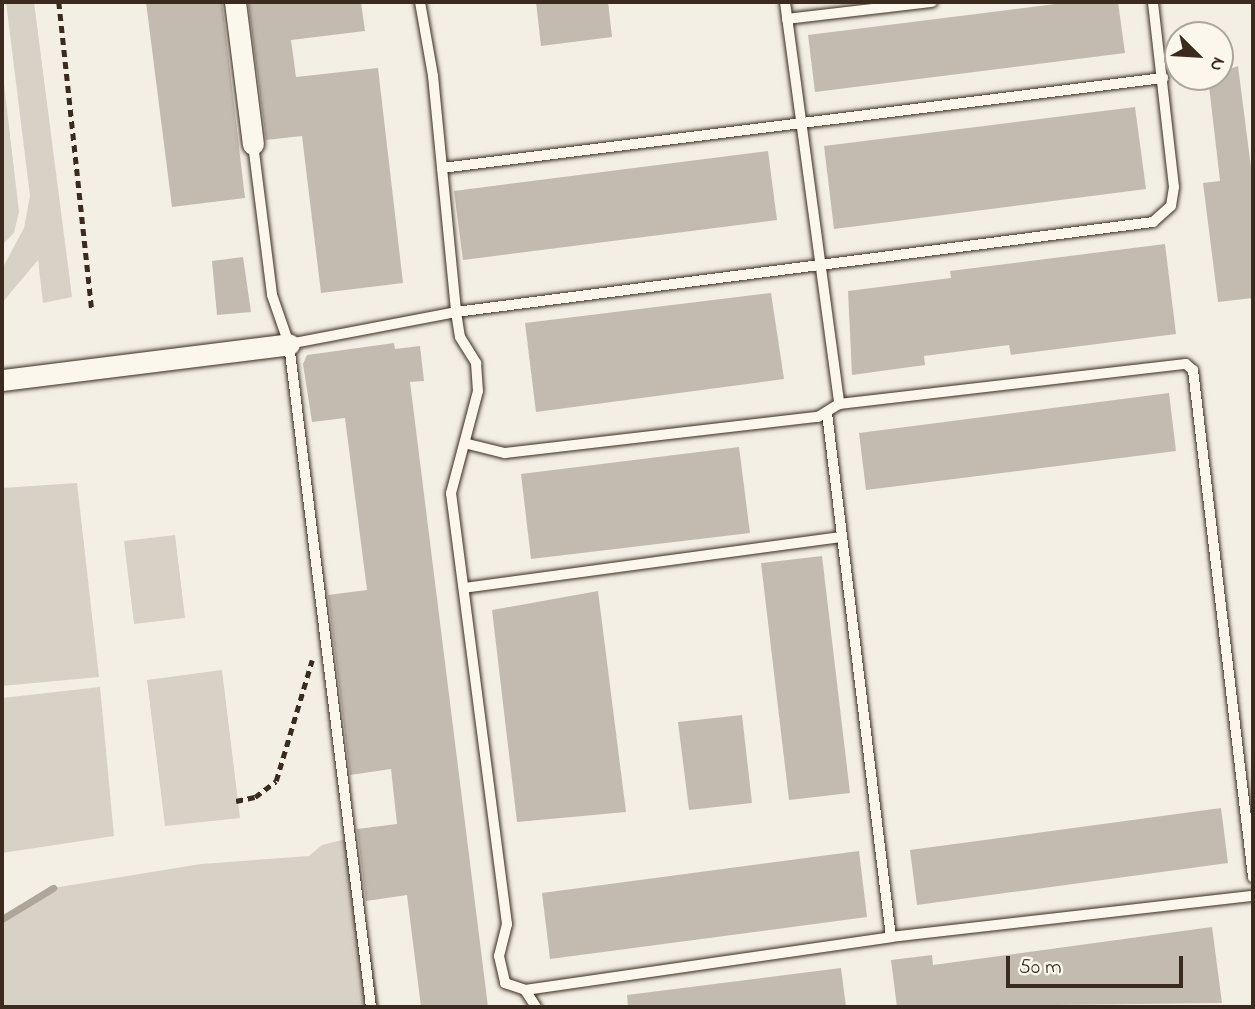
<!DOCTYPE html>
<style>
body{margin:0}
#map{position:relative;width:1255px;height:1009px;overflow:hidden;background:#f3efe4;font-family:"Indie Flower",sans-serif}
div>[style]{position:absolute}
.green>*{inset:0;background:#d8d1c6}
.stream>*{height:7px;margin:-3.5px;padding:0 3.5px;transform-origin:3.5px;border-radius:3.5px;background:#afa69a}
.building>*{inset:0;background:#c3bbb0}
.path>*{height:4.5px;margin-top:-2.25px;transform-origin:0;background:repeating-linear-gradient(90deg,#3b2a1e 0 7px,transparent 0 12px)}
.roads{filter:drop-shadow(0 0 2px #3b2a1e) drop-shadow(0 0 2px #3b2a1e)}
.lane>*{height:10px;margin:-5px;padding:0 5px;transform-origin:5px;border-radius:5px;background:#fbf7ec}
.street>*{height:21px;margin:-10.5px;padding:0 10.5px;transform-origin:10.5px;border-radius:10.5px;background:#fbf7ec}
span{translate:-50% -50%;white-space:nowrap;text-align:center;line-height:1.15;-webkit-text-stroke:7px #fbf7ec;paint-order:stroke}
.frame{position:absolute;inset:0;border:4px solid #3b2a1e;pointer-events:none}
.north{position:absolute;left:1164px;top:21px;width:70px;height:70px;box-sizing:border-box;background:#fbf7ec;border:2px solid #aea59a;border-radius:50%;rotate:114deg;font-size:19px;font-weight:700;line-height:28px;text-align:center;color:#3b2a1e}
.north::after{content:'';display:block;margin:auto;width:24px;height:32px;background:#3b2a1e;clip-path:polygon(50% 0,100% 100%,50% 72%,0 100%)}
.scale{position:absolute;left:1006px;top:956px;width:177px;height:32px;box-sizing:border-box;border:4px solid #3b2a1e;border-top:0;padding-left:9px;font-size:21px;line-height:24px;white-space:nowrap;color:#3b2a1e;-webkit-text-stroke:5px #fbf7ec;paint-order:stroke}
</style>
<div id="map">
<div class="green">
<div style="clip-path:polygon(6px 2px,34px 2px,72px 297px,43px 303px,38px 260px,2px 303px,2px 269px,24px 228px,30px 196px)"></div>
<div style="clip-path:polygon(2px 67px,19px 212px,14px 233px,2px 245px)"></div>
<div style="clip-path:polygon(77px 483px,99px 677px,2px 686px,2px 488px)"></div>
<div style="clip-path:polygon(175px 535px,185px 618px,134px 624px,124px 541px)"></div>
<div style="clip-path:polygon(222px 670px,240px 818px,165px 826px,147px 680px)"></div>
<div style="clip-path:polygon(100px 687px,114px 836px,2px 853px,2px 698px)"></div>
<div style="clip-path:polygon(350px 838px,380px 1007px,2px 1007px,2px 919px,53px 888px,201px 864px,309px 856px,322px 845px)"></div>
</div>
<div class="stream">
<div style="left:2px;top:919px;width:60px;rotate:-31.3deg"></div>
</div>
<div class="building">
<div style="clip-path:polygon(146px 2px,222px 2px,245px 198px,172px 207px)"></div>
<div style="clip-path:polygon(248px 2px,361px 2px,365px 31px,291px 40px,296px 77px,378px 68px,403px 283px,321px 293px,302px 136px,266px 140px)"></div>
<div style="clip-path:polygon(536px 2px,608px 2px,612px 37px,541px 46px)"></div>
<div style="clip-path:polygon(1071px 2px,1118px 2px,1125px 53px,815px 92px,808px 35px)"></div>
<div style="clip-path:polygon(1238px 66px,1253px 183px,1253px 298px,1218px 302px,1203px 183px,1220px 181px,1208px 77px)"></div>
<div style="clip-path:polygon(1135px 107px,1146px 189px,834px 229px,824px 146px)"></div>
<div style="clip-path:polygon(768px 151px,777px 220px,463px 260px,454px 191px)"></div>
<div style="clip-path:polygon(1165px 244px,1176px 334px,1011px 355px,1009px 345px,924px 356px,925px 365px,852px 375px,848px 291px,951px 278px,950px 271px)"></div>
<div style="clip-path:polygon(243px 257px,251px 312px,217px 315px,212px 261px)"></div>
<div style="clip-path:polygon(771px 293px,784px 379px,536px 412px,525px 323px)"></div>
<div style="clip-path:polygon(394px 343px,395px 349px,420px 346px,424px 381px,410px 382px,488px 1007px,421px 1007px,407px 895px,366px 901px,357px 829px,397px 824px,391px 769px,350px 775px,328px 595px,367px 590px,345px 418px,312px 422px,303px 364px,307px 355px)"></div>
<div style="clip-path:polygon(1169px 393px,1176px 451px,866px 490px,859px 433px)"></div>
<div style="clip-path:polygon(739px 447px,750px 533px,531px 559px,521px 474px)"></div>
<div style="clip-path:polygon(822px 556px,850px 793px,789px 800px,761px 563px)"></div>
<div style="clip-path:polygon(598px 591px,626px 812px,517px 822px,492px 610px)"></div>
<div style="clip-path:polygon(742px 715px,752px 803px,689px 810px,678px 722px)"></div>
<div style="clip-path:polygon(1221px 808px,1228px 863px,917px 905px,910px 850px)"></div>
<div style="clip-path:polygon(859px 851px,867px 917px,550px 959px,542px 893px)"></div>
<div style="clip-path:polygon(1212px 927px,1222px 1003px,897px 1007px,891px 960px,932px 955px,933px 965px)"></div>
<div style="clip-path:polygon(841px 968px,846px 1007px,628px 1007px,627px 995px)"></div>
</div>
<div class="path">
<div style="left:59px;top:2px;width:310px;rotate:83.9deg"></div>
<div style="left:236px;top:801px;width:19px;rotate:-12deg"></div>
<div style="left:255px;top:797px;width:26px;rotate:-37deg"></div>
<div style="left:276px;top:781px;width:126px;rotate:-73.4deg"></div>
</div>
<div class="roads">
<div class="lane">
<div style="left:420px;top:2px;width:75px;rotate:80deg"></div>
<div style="left:433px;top:76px;width:237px;rotate:84.4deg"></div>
<div style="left:456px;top:312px;width:25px;rotate:81deg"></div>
<div style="left:460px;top:337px;width:31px;rotate:58deg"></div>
<div style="left:476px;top:363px;width:28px;rotate:86deg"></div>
<div style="left:478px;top:391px;width:106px;rotate:104.8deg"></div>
<div style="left:451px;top:493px;width:435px;rotate:82.6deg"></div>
<div style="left:507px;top:924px;width:33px;rotate:104deg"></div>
<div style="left:499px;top:956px;width:28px;rotate:77deg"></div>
<div style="left:505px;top:983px;width:21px;rotate:19deg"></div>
<div style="left:525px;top:990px;width:20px;rotate:57deg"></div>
<div style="left:785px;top:2px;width:406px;rotate:82.3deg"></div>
<div style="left:787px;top:19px;width:146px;rotate:-6.7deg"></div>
<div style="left:253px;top:144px;width:152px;rotate:82.8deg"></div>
<div style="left:272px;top:295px;width:52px;rotate:70.9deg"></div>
<div style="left:289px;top:344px;width:668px;rotate:82.95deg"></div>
<div style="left:442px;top:168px;width:727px;rotate:-7.12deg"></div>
<div style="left:289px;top:344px;width:170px;rotate:-10.8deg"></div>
<div style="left:456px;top:312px;width:703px;rotate:-7.36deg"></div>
<div style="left:1153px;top:222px;width:24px;rotate:-42deg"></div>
<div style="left:1171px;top:206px;width:19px;rotate:-81deg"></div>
<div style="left:1174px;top:187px;width:186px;rotate:-96.5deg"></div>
<div style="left:827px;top:413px;width:528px;rotate:83.04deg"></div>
<div style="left:468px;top:444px;width:38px;rotate:14deg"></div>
<div style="left:505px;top:453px;width:315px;rotate:-6.6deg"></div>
<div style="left:818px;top:417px;width:25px;rotate:-32deg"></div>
<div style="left:839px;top:404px;width:349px;rotate:-6.6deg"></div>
<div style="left:1186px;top:364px;width:9px;rotate:41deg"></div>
<div style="left:1193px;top:370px;width:511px;rotate:83.25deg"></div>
<div style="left:464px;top:588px;width:381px;rotate:-7.7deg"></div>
<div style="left:525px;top:990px;width:370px;rotate:-8.2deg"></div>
<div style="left:891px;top:937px;width:364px;rotate:-6.5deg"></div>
</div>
<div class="street">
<div style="left:235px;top:2px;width:143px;rotate:82.8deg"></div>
<div style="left:2px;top:380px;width:289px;rotate:-7.1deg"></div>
</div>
</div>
<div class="frame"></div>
<div class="north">N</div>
<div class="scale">50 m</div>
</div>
